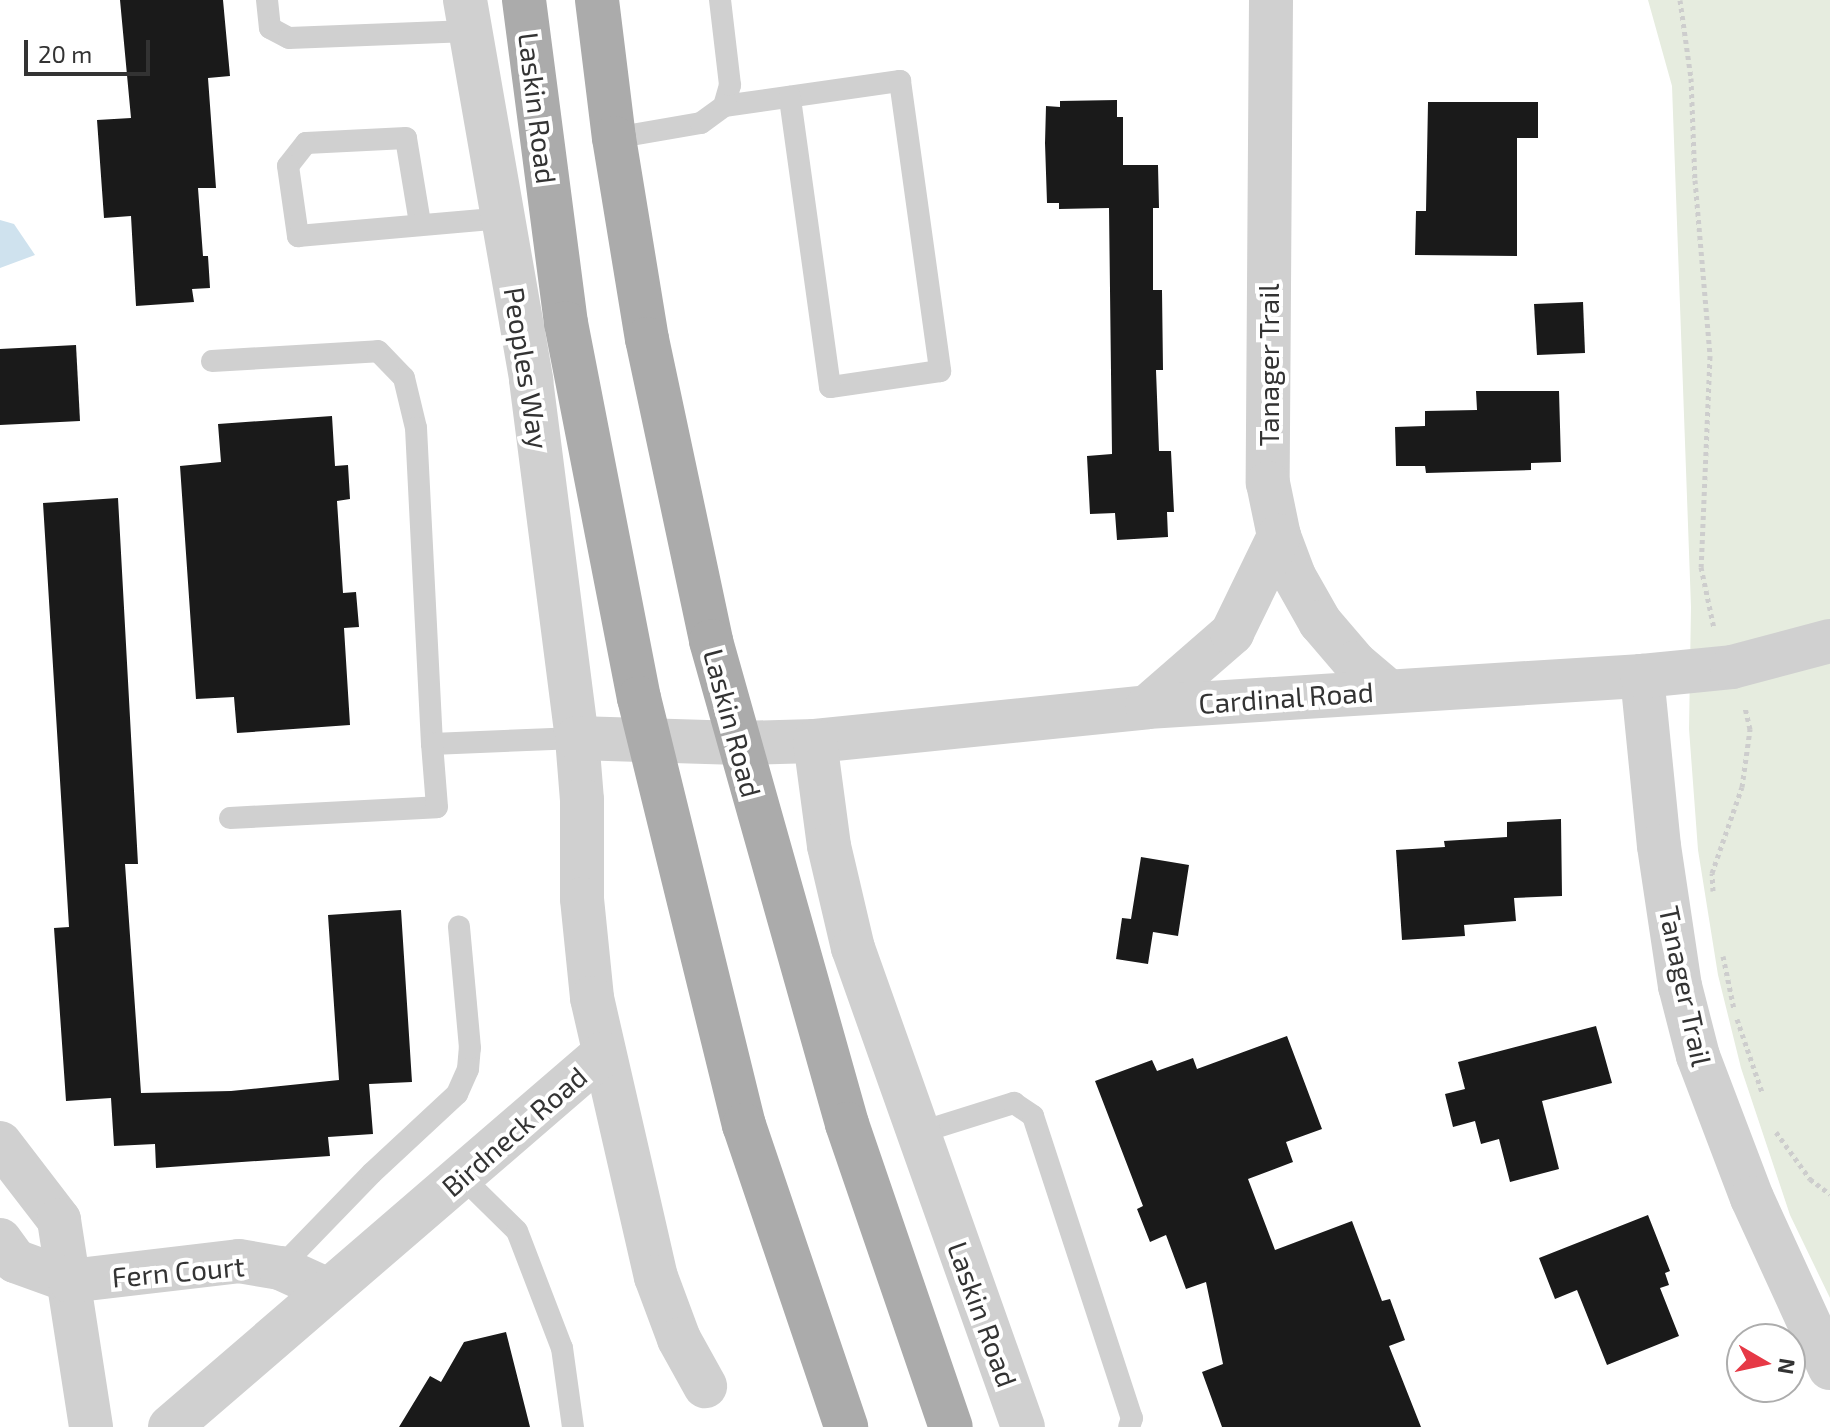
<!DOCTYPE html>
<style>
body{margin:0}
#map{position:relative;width:1830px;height:1427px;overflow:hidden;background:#fff;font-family:"Exo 2",sans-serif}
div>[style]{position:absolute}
.green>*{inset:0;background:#e6ecdf}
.water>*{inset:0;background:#cfe2ee}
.building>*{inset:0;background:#1a1a1a}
.path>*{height:5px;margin-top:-2.5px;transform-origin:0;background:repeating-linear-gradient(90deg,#cdcdcd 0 4px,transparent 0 8px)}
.lane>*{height:22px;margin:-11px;padding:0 11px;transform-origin:11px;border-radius:11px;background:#d0d0d0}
.street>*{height:44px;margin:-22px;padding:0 22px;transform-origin:22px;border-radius:22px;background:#d0d0d0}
.primary>*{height:44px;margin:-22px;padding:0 22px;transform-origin:22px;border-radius:22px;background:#ababab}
span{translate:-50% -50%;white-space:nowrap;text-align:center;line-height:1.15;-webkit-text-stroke:8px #fff;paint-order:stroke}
.street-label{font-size:28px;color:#333}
.north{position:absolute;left:1726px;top:1323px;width:80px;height:80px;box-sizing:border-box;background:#fff;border:2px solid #adadad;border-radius:50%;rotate:99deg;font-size:22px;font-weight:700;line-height:32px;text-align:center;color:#333}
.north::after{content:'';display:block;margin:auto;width:28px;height:36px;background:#e63946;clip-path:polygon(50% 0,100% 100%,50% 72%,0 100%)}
.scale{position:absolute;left:24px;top:40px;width:126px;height:36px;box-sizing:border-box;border:4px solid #333;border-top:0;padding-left:10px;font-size:24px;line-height:28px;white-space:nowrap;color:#333;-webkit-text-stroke:6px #fff;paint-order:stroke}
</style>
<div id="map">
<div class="green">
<div style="clip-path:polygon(1648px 0,1830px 0,1830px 1298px,1790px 1215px,1741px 1068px,1718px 975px,1698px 850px,1689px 729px,1691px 607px,1672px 86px)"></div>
</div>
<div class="water">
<div style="clip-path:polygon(0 220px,14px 224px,35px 255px,0 268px)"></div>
</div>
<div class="building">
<div style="clip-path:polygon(120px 0,223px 0,230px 76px,208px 78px,216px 188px,198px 188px,203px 256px,208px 256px,210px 288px,192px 289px,194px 302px,136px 306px,131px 216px,104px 218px,97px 120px,131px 118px)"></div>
<div style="clip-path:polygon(1117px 100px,1117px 117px,1123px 117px,1123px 165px,1158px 165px,1159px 208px,1153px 208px,1153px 290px,1162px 290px,1163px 370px,1156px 370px,1159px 451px,1171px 451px,1174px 512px,1167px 512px,1168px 537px,1117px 540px,1115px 513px,1090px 514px,1087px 456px,1112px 454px,1109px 208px,1059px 209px,1059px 203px,1047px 203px,1045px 143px,1046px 106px,1060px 107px,1060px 101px)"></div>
<div style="clip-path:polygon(1428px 102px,1538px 102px,1538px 138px,1517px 138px,1517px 256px,1415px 255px,1416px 211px,1426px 211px)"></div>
<div style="clip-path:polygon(1583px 302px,1585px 353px,1537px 355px,1534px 304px)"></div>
<div style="clip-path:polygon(76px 345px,80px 421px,0 425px,0 349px)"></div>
<div style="clip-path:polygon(1476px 391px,1559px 391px,1561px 462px,1531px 463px,1531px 470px,1426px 473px,1425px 466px,1396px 466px,1395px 427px,1425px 426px,1425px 411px,1477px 410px)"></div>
<div style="clip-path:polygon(332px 416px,335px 466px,348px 465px,350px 499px,337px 501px,343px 593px,356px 592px,359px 627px,344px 628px,350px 725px,237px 733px,234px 697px,196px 699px,180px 466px,221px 462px,218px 424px)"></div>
<div style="clip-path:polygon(118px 498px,138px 864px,125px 864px,141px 1093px,231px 1091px,339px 1080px,328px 915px,401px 910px,412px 1082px,369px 1084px,373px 1134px,328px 1137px,330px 1156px,156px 1168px,155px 1144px,114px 1146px,111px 1098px,66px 1101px,54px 928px,69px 927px,43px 503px)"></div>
<div style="clip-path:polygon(1561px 819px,1562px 896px,1514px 898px,1516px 921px,1464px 925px,1465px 936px,1402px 940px,1396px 850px,1445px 847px,1444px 841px,1507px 837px,1507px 822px)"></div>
<div style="clip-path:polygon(1141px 857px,1189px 865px,1178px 936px,1153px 932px,1148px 964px,1116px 959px,1122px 918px,1131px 919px)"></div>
<div style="clip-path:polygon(1596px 1026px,1612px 1083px,1542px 1101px,1559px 1169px,1510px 1182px,1499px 1139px,1481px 1144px,1475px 1121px,1453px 1127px,1445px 1094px,1465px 1089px,1458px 1062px)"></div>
<div style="clip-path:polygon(1287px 1036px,1322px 1129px,1286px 1142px,1293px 1162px,1248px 1179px,1275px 1250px,1352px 1221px,1382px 1301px,1390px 1299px,1405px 1340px,1389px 1346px,1421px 1427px,1222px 1427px,1202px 1372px,1223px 1364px,1206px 1282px,1186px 1289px,1166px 1235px,1150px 1242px,1137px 1209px,1143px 1206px,1095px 1081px,1152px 1060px,1157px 1071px,1193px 1058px,1197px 1069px)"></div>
<div style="clip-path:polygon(1648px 1215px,1670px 1271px,1665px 1273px,1669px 1285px,1660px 1288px,1679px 1336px,1607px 1365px,1577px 1290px,1555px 1299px,1539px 1258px)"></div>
<div style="clip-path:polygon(506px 1332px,530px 1427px,399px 1427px,430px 1376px,441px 1382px,464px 1342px)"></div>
</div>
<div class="path">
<div style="left:1680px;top:0;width:79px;rotate:82deg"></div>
<div style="left:1691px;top:78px;width:102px;rotate:87.8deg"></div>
<div style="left:1695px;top:180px;width:177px;rotate:85.1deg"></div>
<div style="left:1710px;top:356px;width:211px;rotate:92.4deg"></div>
<div style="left:1701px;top:567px;width:62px;rotate:78deg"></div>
<div style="left:1713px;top:891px;width:18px;rotate:-93deg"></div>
<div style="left:1712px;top:873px;width:91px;rotate:-70.8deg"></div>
<div style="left:1742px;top:787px;width:59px;rotate:-82.1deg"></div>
<div style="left:1750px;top:729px;width:23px;rotate:-103deg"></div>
<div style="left:1723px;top:956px;width:54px;rotate:78.3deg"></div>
<div style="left:1737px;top:1019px;width:77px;rotate:71.1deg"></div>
<div style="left:1776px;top:1132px;width:58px;rotate:54.1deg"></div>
<div style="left:1810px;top:1179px;width:25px;rotate:37deg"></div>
</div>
<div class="lane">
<div style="left:267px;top:0;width:28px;rotate:84deg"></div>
<div style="left:270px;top:28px;width:21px;rotate:28deg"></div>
<div style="left:289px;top:38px;width:180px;rotate:-2.2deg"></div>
<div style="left:724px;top:106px;width:178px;rotate:-8.1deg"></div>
<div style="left:900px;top:81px;width:293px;rotate:82.1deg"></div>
<div style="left:940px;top:371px;width:111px;rotate:171.7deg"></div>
<div style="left:830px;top:387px;width:293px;rotate:-97.9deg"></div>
<div style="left:614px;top:138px;width:88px;rotate:-9.8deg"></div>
<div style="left:701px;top:123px;width:29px;rotate:-36deg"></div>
<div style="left:724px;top:106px;width:22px;rotate:-74deg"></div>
<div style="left:730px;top:85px;width:86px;rotate:-96.7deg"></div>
<div style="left:420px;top:223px;width:86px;rotate:-99.4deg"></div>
<div style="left:406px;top:138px;width:100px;rotate:177.1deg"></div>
<div style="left:306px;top:143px;width:29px;rotate:128deg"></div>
<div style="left:288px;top:166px;width:71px;rotate:81.9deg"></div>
<div style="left:298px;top:236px;width:205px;rotate:-5deg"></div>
<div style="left:212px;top:361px;width:166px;rotate:-3.4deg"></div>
<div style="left:378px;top:351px;width:37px;rotate:46deg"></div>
<div style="left:404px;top:378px;width:51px;rotate:76.5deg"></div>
<div style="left:416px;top:428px;width:316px;rotate:87.1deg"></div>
<div style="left:432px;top:744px;width:145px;rotate:-2.4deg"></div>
<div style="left:230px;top:818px;width:207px;rotate:-3deg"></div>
<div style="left:437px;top:807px;width:63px;rotate:-94.5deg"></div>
<div style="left:918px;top:1133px;width:101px;rotate:-17.4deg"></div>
<div style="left:1014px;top:1103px;width:23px;rotate:34deg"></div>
<div style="left:1033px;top:1116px;width:318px;rotate:71.9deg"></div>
<div style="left:1132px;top:1418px;width:9px;rotate:108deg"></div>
<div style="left:461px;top:1176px;width:78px;rotate:44.5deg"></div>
<div style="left:517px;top:1231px;width:125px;rotate:69deg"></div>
<div style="left:562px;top:1348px;width:80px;rotate:82.1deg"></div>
<div style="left:280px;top:1268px;width:132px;rotate:-45.9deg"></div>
<div style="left:372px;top:1173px;width:116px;rotate:-42.9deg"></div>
<div style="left:457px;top:1094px;width:27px;rotate:-66deg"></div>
<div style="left:468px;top:1069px;width:21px;rotate:-85deg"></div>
<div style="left:470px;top:1048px;width:122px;rotate:-95.2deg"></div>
</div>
<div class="street">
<div style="left:465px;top:0;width:386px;rotate:80.1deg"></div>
<div style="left:531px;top:380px;width:361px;rotate:82.7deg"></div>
<div style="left:577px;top:738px;width:62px;rotate:85.4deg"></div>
<div style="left:582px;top:800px;width:99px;rotate:90deg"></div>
<div style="left:582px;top:899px;width:100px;rotate:84.2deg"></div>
<div style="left:592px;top:998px;width:286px;rotate:77.1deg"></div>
<div style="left:656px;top:1277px;width:66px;rotate:69.6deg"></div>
<div style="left:679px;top:1339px;width:54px;rotate:61deg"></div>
<div style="left:1271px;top:0;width:483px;rotate:90.4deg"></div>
<div style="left:1268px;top:483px;width:54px;rotate:78.3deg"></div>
<div style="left:1279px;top:536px;width:43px;rotate:69.4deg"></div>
<div style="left:1294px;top:576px;width:53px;rotate:60.5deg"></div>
<div style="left:1320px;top:622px;width:54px;rotate:49.5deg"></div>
<div style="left:1355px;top:663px;width:43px;rotate:40.3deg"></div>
<div style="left:1642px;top:676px;width:171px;rotate:84.3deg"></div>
<div style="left:1659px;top:846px;width:142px;rotate:81.5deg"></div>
<div style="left:1680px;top:986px;width:72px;rotate:75.6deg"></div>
<div style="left:1698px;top:1056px;width:152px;rotate:69.2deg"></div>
<div style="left:1752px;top:1198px;width:187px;rotate:65.4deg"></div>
<div style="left:1147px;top:707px;width:113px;rotate:-41deg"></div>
<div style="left:1232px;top:633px;width:108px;rotate:-64.1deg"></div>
<div style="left:577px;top:738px;width:162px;rotate:1.8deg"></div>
<div style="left:739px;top:743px;width:76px;rotate:-1.5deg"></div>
<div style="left:815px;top:741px;width:334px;rotate:-5.8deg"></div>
<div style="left:1147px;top:707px;width:496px;rotate:-3.6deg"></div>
<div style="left:1642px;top:676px;width:90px;rotate:-5.7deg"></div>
<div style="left:1732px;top:667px;width:101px;rotate:-14.9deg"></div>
<div style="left:815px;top:741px;width:106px;rotate:82.4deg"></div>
<div style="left:829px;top:846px;width:105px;rotate:76.8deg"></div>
<div style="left:853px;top:948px;width:508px;rotate:70.46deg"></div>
<div style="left:0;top:1143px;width:97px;rotate:52.5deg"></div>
<div style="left:59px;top:1220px;width:209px;rotate:81.2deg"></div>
<div style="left:0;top:1240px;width:26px;rotate:54deg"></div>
<div style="left:15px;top:1261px;width:59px;rotate:20deg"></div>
<div style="left:70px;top:1281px;width:170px;rotate:-6.7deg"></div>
<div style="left:239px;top:1261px;width:42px;rotate:9.7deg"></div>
<div style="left:280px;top:1268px;width:53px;rotate:24.6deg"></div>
<div style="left:170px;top:1427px;width:572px;rotate:-40.74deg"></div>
</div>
<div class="primary">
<div style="left:524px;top:0;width:326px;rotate:82.6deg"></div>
<div style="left:566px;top:323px;width:382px;rotate:79deg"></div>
<div style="left:639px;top:698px;width:440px;rotate:76.2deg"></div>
<div style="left:744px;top:1125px;width:319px;rotate:71.3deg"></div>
<div style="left:597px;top:0;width:139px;rotate:83deg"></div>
<div style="left:614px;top:138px;width:204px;rotate:80.7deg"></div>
<div style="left:647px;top:339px;width:309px;rotate:78deg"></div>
<div style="left:711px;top:641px;width:502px;rotate:74.27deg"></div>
<div style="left:847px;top:1124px;width:320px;rotate:71.1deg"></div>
</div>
<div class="street-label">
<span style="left:538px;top:108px;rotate:83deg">Laskin Road</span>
<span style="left:1268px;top:365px;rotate:-90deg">Tanager Trail</span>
<span style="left:527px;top:368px;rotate:81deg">Peoples Way</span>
<span style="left:1286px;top:697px;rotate:-4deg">Cardinal Road</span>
<span style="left:733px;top:723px;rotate:75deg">Laskin Road</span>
<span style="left:1686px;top:986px;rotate:78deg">Tanager Trail</span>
<span style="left:514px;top:1131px;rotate:-41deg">Birdneck Road</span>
<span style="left:178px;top:1271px;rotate:-5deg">Fern Court</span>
<span style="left:983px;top:1314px;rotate:70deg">Laskin Road</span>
</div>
<div class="north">N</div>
<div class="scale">20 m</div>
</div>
